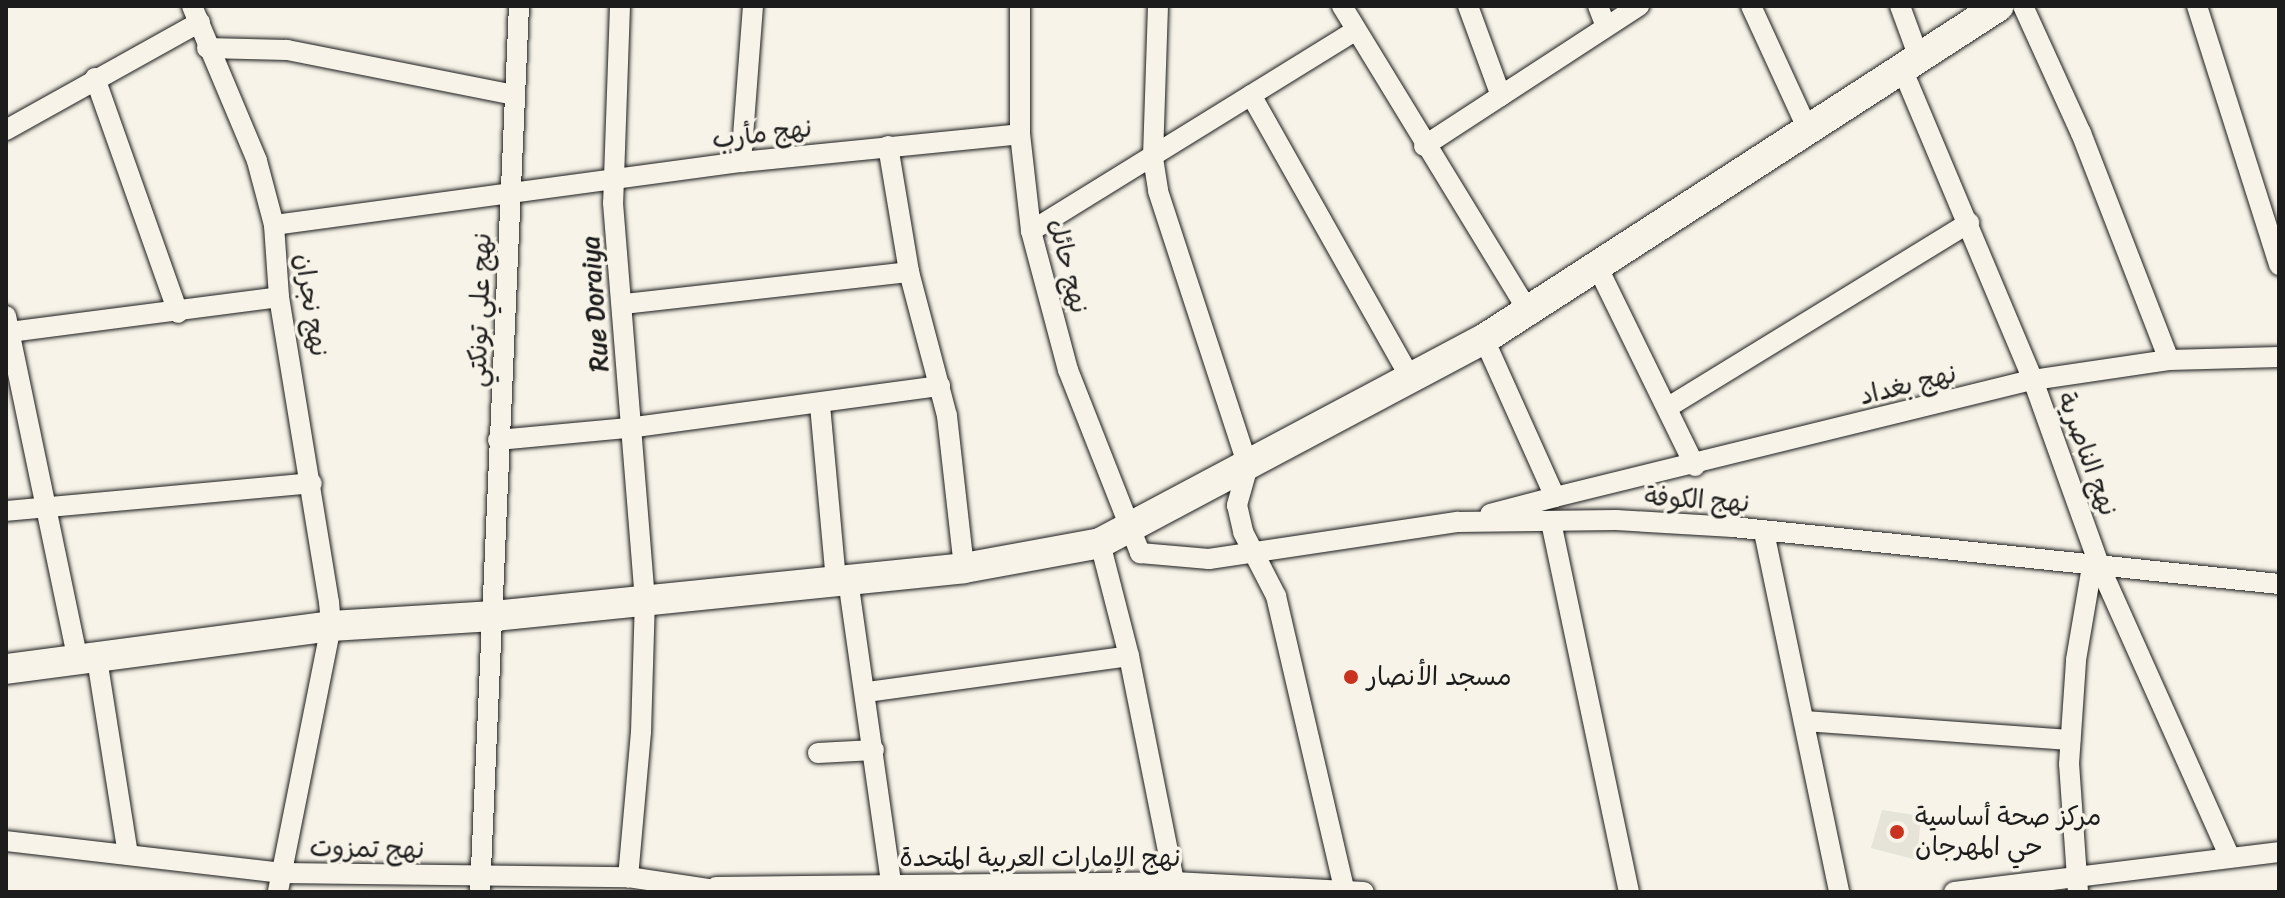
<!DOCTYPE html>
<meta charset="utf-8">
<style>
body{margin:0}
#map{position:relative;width:2285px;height:898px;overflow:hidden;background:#f7f3e8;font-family:Sriracha,"Playpen Sans Arabic",sans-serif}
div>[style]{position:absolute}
.built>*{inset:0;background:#e6e3d9}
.roads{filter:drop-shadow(0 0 2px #1c1c1c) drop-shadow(0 0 2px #1c1c1c)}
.street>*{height:20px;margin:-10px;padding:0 10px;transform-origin:10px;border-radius:10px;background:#f7f3e8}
.secondary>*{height:30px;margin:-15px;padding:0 15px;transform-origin:15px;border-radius:15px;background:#f7f3e8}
.dots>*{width:22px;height:22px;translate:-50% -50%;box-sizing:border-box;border:4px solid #f7f3e8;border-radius:50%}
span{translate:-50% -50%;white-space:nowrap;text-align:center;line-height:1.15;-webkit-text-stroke:7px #f7f3e8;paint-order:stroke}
.street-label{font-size:26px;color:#1c1c1c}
.poi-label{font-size:26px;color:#1c1c1c}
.left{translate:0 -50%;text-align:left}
.frame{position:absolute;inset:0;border:8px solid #1c1c1c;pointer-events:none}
</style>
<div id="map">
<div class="built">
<div style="clip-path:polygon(1882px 810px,1921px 816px,1917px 860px,1871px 848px)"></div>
</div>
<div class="roads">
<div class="street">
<div style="left:192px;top:6px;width:168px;rotate:67.2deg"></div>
<div style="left:257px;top:161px;width:66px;rotate:75.1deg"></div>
<div style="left:274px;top:225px;width:72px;rotate:86deg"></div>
<div style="left:279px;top:297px;width:309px;rotate:80.7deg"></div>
<div style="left:329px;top:602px;width:24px;rotate:85deg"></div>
<div style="left:331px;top:626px;width:271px;rotate:101.3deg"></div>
<div style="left:620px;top:6px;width:197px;rotate:92deg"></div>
<div style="left:613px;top:203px;width:396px;rotate:85.4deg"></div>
<div style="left:645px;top:598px;width:134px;rotate:91.7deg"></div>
<div style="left:641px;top:732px;width:146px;rotate:95.1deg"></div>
<div style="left:1020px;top:6px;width:128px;rotate:90deg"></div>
<div style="left:1020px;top:134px;width:98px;rotate:83.5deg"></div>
<div style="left:1031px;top:231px;width:144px;rotate:75.1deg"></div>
<div style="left:1068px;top:370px;width:197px;rotate:68.5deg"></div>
<div style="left:1140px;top:553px;width:69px;rotate:5deg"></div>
<div style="left:1209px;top:559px;width:252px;rotate:-8.5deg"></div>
<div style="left:1458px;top:522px;width:158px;rotate:-0.7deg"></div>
<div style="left:1616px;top:520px;width:117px;rotate:3.4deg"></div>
<div style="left:1733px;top:527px;width:549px;rotate:5.96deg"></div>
<div style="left:1158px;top:6px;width:152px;rotate:91.9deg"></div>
<div style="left:1153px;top:158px;width:33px;rotate:81deg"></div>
<div style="left:1158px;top:191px;width:289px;rotate:71.9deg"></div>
<div style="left:1248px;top:466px;width:41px;rotate:105.8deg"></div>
<div style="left:1237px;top:505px;width:28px;rotate:77deg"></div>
<div style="left:1243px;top:532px;width:72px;rotate:62.7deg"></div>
<div style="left:1276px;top:596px;width:304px;rotate:76.9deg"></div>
<div style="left:1342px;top:6px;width:355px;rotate:58.6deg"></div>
<div style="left:1468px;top:6px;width:96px;rotate:69.9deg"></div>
<div style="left:1598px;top:6px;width:22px;rotate:69deg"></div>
<div style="left:1751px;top:6px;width:136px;rotate:65.3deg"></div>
<div style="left:1900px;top:6px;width:52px;rotate:69.8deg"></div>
<div style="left:2023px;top:6px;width:140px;rotate:65.5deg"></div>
<div style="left:2081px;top:133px;width:243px;rotate:68.8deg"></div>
<div style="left:2197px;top:6px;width:272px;rotate:72.4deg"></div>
<div style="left:207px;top:48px;width:80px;rotate:1.4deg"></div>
<div style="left:287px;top:50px;width:232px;rotate:11.2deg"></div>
<div style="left:1901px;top:66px;width:341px;rotate:67.2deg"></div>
<div style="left:2033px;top:380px;width:199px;rotate:70.3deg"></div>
<div style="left:2100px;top:567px;width:318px;rotate:65.9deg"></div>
<div style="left:95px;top:78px;width:249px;rotate:70.5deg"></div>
<div style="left:1251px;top:95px;width:326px;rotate:60.6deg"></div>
<div style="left:6px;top:130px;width:222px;rotate:-29.1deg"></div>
<div style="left:888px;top:146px;width:128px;rotate:80.5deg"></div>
<div style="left:909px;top:272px;width:149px;rotate:75.2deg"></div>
<div style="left:947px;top:416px;width:153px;rotate:83.6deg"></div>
<div style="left:1424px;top:146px;width:257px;rotate:-33.1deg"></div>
<div style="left:741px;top:162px;width:156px;rotate:-85.6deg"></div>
<div style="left:274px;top:225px;width:471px;rotate:-7.7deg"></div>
<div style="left:741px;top:162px;width:280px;rotate:-5.7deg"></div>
<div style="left:1031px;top:231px;width:382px;rotate:-31.7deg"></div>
<div style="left:1596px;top:264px;width:225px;rotate:63.9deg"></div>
<div style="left:624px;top:304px;width:287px;rotate:-6.4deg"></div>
<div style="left:6px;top:316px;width:352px;rotate:78.2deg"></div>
<div style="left:10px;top:332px;width:271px;rotate:-7.4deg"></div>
<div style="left:1484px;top:339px;width:173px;rotate:65.8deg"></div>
<div style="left:1555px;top:497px;width:67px;rotate:165.3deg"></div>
<div style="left:820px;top:405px;width:178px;rotate:84.8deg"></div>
<div style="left:1670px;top:406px;width:351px;rotate:-31.5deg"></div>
<div style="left:498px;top:440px;width:131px;rotate:-5.3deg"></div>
<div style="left:628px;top:428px;width:315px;rotate:-7.7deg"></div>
<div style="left:1555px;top:497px;width:492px;rotate:-13.8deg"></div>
<div style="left:2033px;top:380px;width:137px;rotate:-8.4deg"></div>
<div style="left:2169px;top:360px;width:110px;rotate:-1.6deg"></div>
<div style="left:6px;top:511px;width:307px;rotate:-5.2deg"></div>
<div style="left:1551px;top:522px;width:378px;rotate:78.1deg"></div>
<div style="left:1764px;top:532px;width:368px;rotate:78.2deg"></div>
<div style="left:1100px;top:543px;width:117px;rotate:75.6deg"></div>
<div style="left:1129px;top:656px;width:230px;rotate:78.7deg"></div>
<div style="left:848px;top:580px;width:307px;rotate:81.9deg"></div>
<div style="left:97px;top:659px;width:198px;rotate:81deg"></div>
<div style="left:867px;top:692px;width:264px;rotate:-7.8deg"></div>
<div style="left:1804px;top:721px;width:267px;rotate:4.1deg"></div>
<div style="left:818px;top:753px;width:56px;rotate:-3.1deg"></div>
<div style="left:6px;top:841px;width:277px;rotate:6.6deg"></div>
<div style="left:281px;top:873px;width:347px;rotate:0.7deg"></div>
<div style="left:628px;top:877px;width:101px;rotate:8.5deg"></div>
<div style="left:716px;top:887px;width:458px;rotate:-0.6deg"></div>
<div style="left:1174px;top:882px;width:190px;rotate:3deg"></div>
<div style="left:480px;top:892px;width:887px;rotate:-87.48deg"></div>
<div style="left:1954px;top:892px;width:327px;rotate:-7deg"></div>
<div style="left:2078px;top:892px;width:128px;rotate:-94deg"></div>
<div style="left:2069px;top:764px;width:104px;rotate:-86.1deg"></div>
<div style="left:2076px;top:660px;width:100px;rotate:-80.3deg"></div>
</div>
<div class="secondary">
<div style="left:6px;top:669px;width:328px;rotate:-7.5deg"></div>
<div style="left:331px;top:626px;width:163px;rotate:-3.5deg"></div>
<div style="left:494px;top:616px;width:472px;rotate:-5.8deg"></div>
<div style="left:964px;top:568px;width:138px;rotate:-10.4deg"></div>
<div style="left:1100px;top:543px;width:435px;rotate:-28deg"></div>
<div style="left:1484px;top:339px;width:613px;rotate:-32.89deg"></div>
</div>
</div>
<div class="dots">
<div style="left:1351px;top:677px;background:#c8321e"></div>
<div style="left:1897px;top:832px;background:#c8321e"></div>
</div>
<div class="street-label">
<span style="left:762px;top:134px;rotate:-7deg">نهج مأرب</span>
<span style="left:1068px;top:266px;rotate:76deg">نهج حائل</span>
<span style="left:595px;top:304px;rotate:-94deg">Rue Doraiya</span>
<span style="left:311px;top:305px;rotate:81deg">نهج نجران</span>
<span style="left:480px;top:310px;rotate:-88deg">نهج علي تونكتي</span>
<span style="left:1908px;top:385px;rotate:-14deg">نهج بغداد</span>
<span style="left:2087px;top:454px;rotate:70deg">نهج الناصرية</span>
<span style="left:1697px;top:500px;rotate:4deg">نهج الكوفة</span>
<span style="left:367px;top:849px;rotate:1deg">نهج تمزوت</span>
<span style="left:1040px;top:858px">نهج الإمارات العربية المتحدة</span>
</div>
<div class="poi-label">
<span class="left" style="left:1367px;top:677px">مسجد الأنصار</span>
<span class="left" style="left:1915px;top:832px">مركز صحة أساسية<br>حي المهرجان</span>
</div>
<div class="frame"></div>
</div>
